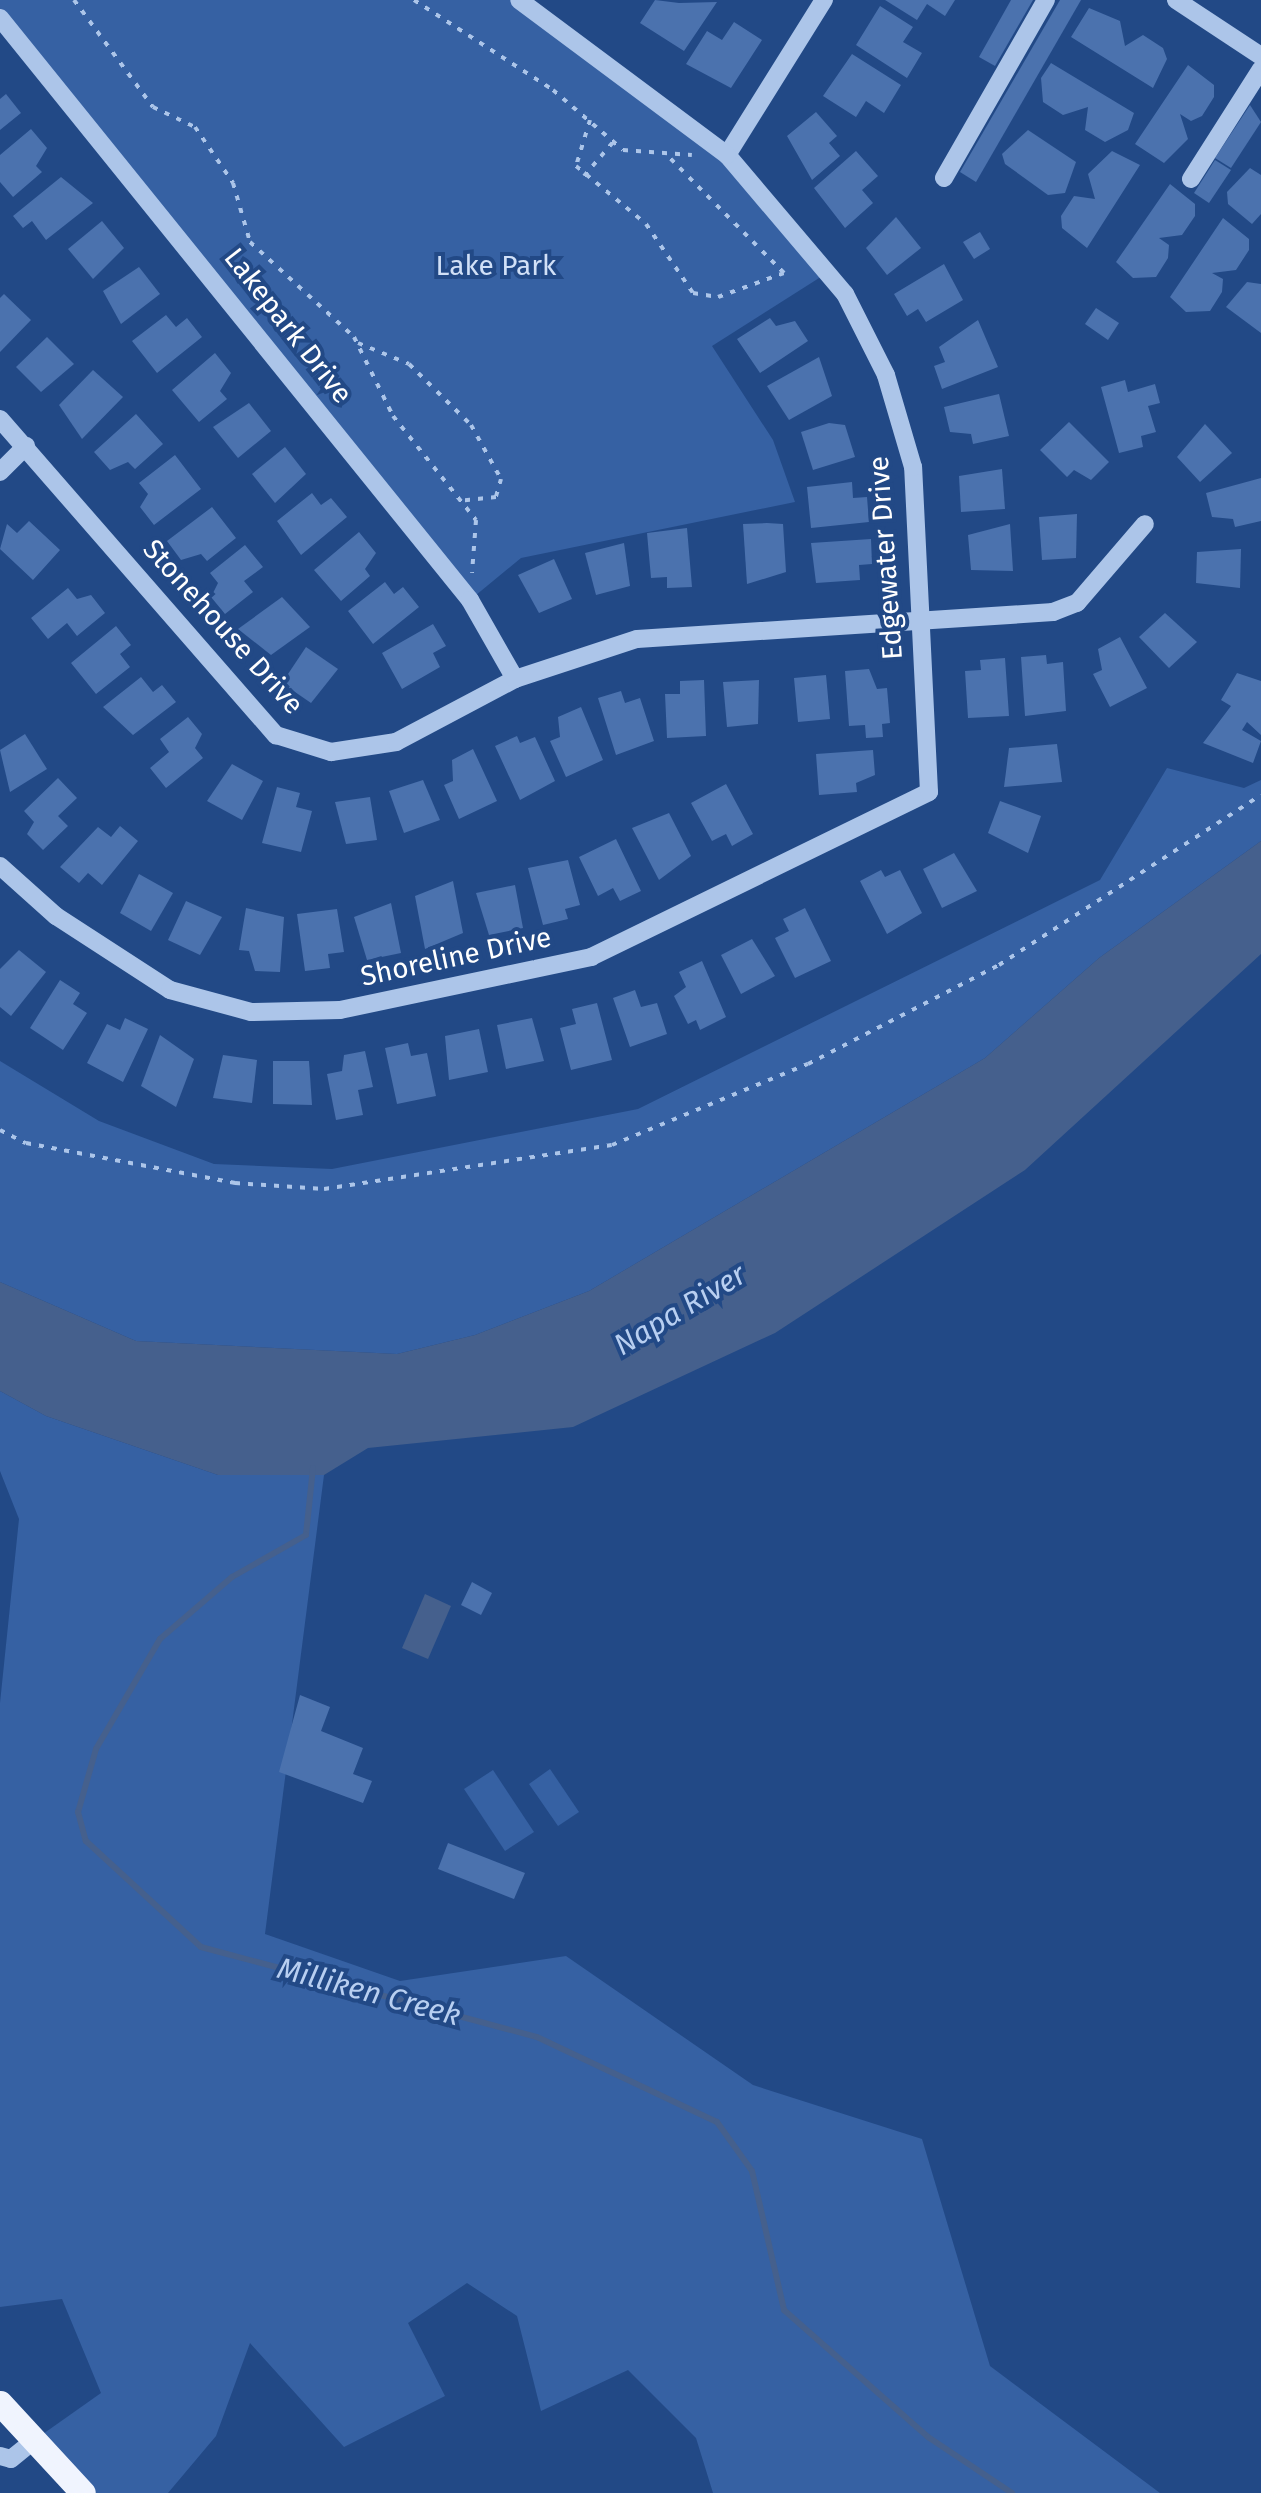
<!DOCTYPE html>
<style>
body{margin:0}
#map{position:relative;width:1261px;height:2493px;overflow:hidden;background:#224986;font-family:"Fira Sans",sans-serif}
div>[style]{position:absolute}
.green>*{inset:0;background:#3661a3}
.water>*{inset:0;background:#45608d}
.stream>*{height:6px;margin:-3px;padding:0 3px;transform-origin:3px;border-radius:3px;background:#45608d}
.building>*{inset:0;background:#4b72ae}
.path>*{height:4px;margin-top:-2px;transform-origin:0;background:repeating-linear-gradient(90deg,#acc5e9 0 5px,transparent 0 13px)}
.minor>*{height:18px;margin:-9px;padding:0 9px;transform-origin:9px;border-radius:9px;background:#acc5e9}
.major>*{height:25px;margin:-12.5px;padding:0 12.5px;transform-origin:12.5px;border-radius:12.5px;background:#f0f4fe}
span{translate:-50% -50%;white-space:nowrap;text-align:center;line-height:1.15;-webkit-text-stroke:8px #224986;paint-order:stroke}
.park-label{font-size:28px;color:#d1e0f7}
.street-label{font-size:28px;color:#fff}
.water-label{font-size:30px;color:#b8cff1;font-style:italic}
</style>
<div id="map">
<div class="green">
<div style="clip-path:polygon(0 0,519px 0,727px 155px,827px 273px,712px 346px,773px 440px,795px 502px,521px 558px,470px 600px,0 22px)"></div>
<div style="clip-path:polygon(1167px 768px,1244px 788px,1261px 780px,1261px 841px,1099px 958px,985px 1058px,589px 1291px,475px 1335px,397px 1354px,136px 1341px,0 1282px,0 1061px,99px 1121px,214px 1164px,332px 1169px,638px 1109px,1100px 880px)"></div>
<div style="clip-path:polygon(0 1391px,46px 1416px,218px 1475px,324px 1475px,265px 1934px,400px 1981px,566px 1956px,753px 2085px,922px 2139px,990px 2366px,1160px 2493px,713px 2493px,696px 2438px,628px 2370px,541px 2411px,517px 2316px,467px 2283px,408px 2323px,445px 2396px,344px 2447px,250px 2343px,216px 2436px,168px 2493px,83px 2493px,33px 2441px,101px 2393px,62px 2299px,0 2307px,0 1703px,19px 1519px,0 1471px)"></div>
<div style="clip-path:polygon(550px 1769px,579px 1812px,558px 1826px,529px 1784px)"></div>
<div style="clip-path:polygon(493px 1770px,534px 1832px,505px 1851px,464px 1789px)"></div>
</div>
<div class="water">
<div style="clip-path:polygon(1261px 841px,1261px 954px,1025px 1170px,775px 1333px,573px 1427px,368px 1448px,324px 1475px,218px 1475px,46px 1416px,0 1391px,0 1282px,136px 1341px,397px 1354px,475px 1335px,589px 1291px,985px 1058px,1099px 958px)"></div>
<div style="clip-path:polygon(425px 1594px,451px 1606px,428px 1659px,402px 1648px)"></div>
</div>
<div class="stream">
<div style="left:313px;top:1468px;width:67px;rotate:96deg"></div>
<div style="left:306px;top:1535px;width:85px;rotate:150.4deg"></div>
<div style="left:232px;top:1577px;width:95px;rotate:139.3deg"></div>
<div style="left:160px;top:1639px;width:127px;rotate:120.2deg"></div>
<div style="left:96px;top:1749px;width:66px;rotate:105.9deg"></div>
<div style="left:78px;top:1812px;width:30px;rotate:75deg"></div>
<div style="left:86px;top:1841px;width:156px;rotate:42.7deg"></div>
<div style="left:201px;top:1947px;width:348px;rotate:15deg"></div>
<div style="left:537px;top:2037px;width:199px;rotate:25.3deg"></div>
<div style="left:717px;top:2122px;width:60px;rotate:54.5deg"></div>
<div style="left:752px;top:2171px;width:143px;rotate:77deg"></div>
<div style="left:784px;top:2310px;width:192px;rotate:41.4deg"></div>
<div style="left:928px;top:2437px;width:101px;rotate:33.7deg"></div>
</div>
<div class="building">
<div style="clip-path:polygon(655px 0,679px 3px,717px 2px,684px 51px,640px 23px)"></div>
<div style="clip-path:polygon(885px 0,955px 0,945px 16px,927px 4px,917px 20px)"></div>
<div style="clip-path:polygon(1011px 0,1033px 0,995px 66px,979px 57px)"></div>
<div style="clip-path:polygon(1060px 0,1081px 0,976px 182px,960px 172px)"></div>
<div style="clip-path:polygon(880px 6px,913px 27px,903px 42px,922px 53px,907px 78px,856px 45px)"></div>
<div style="clip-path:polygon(1089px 8px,1120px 21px,1125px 46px,1143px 35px,1163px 48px,1167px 59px,1153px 88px,1071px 37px)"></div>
<div style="clip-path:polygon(734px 22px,762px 40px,731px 88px,686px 64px,707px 31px,722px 40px)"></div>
<div style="clip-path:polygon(852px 54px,901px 85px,884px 113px,866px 101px,856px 117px,823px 96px)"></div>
<div style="clip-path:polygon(1051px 63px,1134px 113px,1128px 130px,1105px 142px,1085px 130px,1088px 107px,1063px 115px,1043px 102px,1041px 78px)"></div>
<div style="clip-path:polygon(1188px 65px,1214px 85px,1214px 97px,1202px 116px,1191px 121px,1180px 114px,1188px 139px,1164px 163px,1135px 144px)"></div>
<div style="clip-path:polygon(6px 94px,21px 113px,0 130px,0 99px)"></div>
<div style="clip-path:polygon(1250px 105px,1261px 122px,1231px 168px,1215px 158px)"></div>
<div style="clip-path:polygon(816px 112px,837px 136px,829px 143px,840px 156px,812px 180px,787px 136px)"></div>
<div style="clip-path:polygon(31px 129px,47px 148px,36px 166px,42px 172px,13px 197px,0 182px,0 155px)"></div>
<div style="clip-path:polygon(1028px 130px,1076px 162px,1065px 193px,1048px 195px,1005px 164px,1002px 154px)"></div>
<div style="clip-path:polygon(856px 151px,878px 176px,862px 190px,873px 203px,845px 228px,814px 188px)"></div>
<div style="clip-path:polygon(1112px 151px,1140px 165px,1087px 248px,1062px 228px,1061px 216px,1074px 196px,1095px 199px,1088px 174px)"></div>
<div style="clip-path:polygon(1215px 160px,1231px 170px,1209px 203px,1194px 193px)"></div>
<div style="clip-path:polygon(1250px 168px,1261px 175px,1261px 214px,1252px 224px,1228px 204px,1227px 192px)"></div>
<div style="clip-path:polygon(61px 177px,93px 203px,46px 240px,32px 221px,23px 228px,13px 216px)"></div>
<div style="clip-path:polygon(1170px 184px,1195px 204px,1195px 216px,1182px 235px,1159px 238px,1169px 245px,1168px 258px,1156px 277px,1133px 278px,1116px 262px)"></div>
<div style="clip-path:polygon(896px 217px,921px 248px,887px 275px,866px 248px)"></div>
<div style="clip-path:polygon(1223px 218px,1249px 239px,1249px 250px,1236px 270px,1212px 273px,1223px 279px,1222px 292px,1210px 311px,1186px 312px,1170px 297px)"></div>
<div style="clip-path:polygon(102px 221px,124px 248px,93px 279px,68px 249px)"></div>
<div style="clip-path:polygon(980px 232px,990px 249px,974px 259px,963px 242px)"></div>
<div style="clip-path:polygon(944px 264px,963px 300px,926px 322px,918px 309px,907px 316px,894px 294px)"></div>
<div style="clip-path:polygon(139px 267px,160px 294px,121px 324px,103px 291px)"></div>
<div style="clip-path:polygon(1247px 282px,1261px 284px,1261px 333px,1226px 307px)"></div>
<div style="clip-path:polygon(4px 294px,31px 320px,0 352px,0 298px)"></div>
<div style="clip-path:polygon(1096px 308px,1119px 323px,1108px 340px,1085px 324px)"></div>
<div style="clip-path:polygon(166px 315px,176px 327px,187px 318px,202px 337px,157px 373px,132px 341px)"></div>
<div style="clip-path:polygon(770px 318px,776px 326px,795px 321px,808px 341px,760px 373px,737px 339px)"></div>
<div style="clip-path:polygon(978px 320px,998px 367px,942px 389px,934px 366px,945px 362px,939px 347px)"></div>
<div style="clip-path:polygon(47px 337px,74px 364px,41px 392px,16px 367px)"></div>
<div style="clip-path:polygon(215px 353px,231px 373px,220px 391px,227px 399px,199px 422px,172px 390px)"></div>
<div style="clip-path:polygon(819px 357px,832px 396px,789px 420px,767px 386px)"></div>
<div style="clip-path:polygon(93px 370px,123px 397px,82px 439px,59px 405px)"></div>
<div style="clip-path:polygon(1125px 380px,1128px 392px,1155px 384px,1160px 403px,1148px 406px,1156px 432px,1141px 436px,1143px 447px,1119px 453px,1101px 387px)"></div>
<div style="clip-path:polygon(999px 394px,1009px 436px,973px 444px,971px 434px,950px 432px,944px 407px)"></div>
<div style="clip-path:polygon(249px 403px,271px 431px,238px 458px,213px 427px)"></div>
<div style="clip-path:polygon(136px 414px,163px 444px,135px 469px,128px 462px,110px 470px,94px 452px)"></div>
<div style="clip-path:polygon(1069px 422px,1109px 462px,1091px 480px,1074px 470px,1067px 477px,1040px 450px)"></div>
<div style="clip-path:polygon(829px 423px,845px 425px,855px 457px,813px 470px,801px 432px)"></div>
<div style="clip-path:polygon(1205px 424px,1232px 453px,1200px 482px,1177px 457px)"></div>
<div style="clip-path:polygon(285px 447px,306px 474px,275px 503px,252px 474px)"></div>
<div style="clip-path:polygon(175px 455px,201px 489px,154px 525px,140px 507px,148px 494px,139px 483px)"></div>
<div style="clip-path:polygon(1002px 469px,1005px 509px,961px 512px,959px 476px)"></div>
<div style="clip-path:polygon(1261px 478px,1261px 521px,1235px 527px,1233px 519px,1212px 517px,1206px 493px)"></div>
<div style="clip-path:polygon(852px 482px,853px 498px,867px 497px,869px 522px,811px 528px,807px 487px)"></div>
<div style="clip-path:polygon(312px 493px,321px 505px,331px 498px,347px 517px,301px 555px,277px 521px)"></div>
<div style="clip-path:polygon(212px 507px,236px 538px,207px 561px,201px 554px,181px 560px,167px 541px)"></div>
<div style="clip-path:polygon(1077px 514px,1076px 558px,1042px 560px,1039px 517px)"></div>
<div style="clip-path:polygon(29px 521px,60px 550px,33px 580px,0 549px,7px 524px,17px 533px)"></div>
<div style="clip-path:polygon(767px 523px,783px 524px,786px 572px,747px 584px,743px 524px)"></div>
<div style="clip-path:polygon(1010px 524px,1013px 571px,971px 570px,968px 535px)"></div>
<div style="clip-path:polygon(687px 528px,692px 587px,667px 588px,667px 577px,651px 578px,647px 533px)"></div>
<div style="clip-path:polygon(359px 532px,376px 553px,365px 569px,370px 576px,341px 601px,314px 570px)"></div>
<div style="clip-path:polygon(871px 539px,872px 564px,859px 565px,860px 580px,816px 583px,811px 543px)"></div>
<div style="clip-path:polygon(624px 543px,630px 586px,596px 595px,585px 553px)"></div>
<div style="clip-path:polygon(245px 545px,263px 567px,244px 581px,253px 592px,225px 614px,211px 597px,218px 583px,210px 573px)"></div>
<div style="clip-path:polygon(1241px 549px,1240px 588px,1196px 583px,1197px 552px)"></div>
<div style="clip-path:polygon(554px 559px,572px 599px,539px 613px,518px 575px)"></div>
<div style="clip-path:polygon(385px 582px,394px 594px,403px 587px,419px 607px,373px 644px,348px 611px)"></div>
<div style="clip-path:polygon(68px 588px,77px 599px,91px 595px,105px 613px,77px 636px,67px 623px,48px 639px,31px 618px)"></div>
<div style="clip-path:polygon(282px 597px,310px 627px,271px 655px,238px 629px)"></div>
<div style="clip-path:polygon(1165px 613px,1197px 642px,1169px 668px,1139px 637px)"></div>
<div style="clip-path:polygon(433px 624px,446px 646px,433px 653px,440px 667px,402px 689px,382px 653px)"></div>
<div style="clip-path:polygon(116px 626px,131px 645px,120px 654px,130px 667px,96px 694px,71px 663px)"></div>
<div style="clip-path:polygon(1120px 637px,1147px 688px,1110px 707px,1093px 674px,1102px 670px,1098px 649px)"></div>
<div style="clip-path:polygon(306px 647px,338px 669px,311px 703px,282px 683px)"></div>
<div style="clip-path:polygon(1046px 655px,1047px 664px,1063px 662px,1066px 711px,1025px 716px,1021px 657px)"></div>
<div style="clip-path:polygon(1005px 658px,1009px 716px,968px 718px,965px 671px,981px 670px,980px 660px)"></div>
<div style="clip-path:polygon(869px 669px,877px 689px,887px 688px,890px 723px,882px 724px,883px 737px,866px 738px,865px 725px,849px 726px,845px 671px)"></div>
<div style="clip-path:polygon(1237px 673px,1261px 681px,1261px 735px,1247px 722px,1242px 730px,1261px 741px,1253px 763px,1203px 743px,1231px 706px,1221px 700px)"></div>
<div style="clip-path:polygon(826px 675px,830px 719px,798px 722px,794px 678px)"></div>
<div style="clip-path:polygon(141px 677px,153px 692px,162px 685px,176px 702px,133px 735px,103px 707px)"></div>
<div style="clip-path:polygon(704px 680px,706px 736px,667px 738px,665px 694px,680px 694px,680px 681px)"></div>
<div style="clip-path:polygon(759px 680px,758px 724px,727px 727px,723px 682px)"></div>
<div style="clip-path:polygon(621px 691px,625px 703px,640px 698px,654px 741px,616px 755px,598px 698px)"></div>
<div style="clip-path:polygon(581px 707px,603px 760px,566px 777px,550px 741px,560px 737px,558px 717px)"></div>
<div style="clip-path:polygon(188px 717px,202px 734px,195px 748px,203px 758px,166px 788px,150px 768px,169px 752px,160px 739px)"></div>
<div style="clip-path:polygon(25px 734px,47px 769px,10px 792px,0 750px)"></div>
<div style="clip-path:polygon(517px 736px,520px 743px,535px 737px,555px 781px,520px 800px,495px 746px)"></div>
<div style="clip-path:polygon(1057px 744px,1062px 782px,1004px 787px,1009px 748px)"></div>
<div style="clip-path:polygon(473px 749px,497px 801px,459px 819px,444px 785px,453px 781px,452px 760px)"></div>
<div style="clip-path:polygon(873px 750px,875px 775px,856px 783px,857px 792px,819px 795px,816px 754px)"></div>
<div style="clip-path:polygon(232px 764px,263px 781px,242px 820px,207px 801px)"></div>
<div style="clip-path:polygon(58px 778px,77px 798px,58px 816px,68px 826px,43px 850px,27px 834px,34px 822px,24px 811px)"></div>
<div style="clip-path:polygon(423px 780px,440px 820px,404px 833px,389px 791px)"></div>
<div style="clip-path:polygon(726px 784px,753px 834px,732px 846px,726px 834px,712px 841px,691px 803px)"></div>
<div style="clip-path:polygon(277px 787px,300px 793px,296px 807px,312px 811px,301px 852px,262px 843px)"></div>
<div style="clip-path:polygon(370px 797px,377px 840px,346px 844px,335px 802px)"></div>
<div style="clip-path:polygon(1000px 801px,1041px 816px,1028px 853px,988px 833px)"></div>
<div style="clip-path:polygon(669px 813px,691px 856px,659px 880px,632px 828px)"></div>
<div style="clip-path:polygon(120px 826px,138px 841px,102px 885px,88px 873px,79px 883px,60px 867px,98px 827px,111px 837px)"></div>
<div style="clip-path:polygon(616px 839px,641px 891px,620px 901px,613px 888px,598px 896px,579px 857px)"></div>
<div style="clip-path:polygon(954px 853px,977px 891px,942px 908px,923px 869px)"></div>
<div style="clip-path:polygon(568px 860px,580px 905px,565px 909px,568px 919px,543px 925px,528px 868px)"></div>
<div style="clip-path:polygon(881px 870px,885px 877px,900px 870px,922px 913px,887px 934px,860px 881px)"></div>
<div style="clip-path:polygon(139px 874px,173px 893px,151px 931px,120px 913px)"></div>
<div style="clip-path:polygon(453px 881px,463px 933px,425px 949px,415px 896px)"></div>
<div style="clip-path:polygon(515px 885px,523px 928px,489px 935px,476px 893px)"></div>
<div style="clip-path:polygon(186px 901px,222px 917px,200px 955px,168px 940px)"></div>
<div style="clip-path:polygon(391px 903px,401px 953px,367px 960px,354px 917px)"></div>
<div style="clip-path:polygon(246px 908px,284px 917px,280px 972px,255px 971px,249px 951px,239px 950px)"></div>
<div style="clip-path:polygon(805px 908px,831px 961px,795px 978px,775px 938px,789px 931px,783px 919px)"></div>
<div style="clip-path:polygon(337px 909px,344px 952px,328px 954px,330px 968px,305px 971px,297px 914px)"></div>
<div style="clip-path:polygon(752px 939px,775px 976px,741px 994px,721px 955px)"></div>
<div style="clip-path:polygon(19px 950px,46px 972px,11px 1016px,0 1007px,0 969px)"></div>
<div style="clip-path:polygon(702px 961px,726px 1017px,700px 1030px,696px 1020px,688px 1024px,674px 996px,686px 987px,679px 972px)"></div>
<div style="clip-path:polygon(60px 980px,80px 993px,73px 1004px,87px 1013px,63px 1050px,30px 1028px)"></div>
<div style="clip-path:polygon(635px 990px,641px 1007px,657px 1003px,667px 1034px,630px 1047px,613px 998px)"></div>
<div style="clip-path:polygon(597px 1003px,612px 1060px,571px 1070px,560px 1028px,576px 1024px,572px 1009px)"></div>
<div style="clip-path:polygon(125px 1018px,148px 1029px,123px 1082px,87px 1063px,107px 1024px,120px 1030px)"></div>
<div style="clip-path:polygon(532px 1018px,544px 1061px,506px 1069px,497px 1025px)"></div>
<div style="clip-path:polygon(479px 1029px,488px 1072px,449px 1080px,445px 1036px)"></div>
<div style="clip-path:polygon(160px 1035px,194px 1059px,176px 1107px,141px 1086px)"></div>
<div style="clip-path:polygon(408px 1043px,411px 1056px,427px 1053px,436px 1096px,397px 1104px,385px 1048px)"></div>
<div style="clip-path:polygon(365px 1051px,373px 1087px,358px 1090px,363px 1115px,336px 1120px,327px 1074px,342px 1071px,344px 1055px)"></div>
<div style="clip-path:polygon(223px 1055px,257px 1060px,252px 1103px,213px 1098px)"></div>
<div style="clip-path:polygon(273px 1061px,309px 1061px,312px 1105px,273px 1104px)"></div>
<div style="clip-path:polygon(472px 1582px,492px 1593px,481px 1615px,461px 1605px)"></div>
<div style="clip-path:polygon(300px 1695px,330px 1707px,321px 1731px,363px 1748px,353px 1774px,372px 1781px,363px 1803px,279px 1772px)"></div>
<div style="clip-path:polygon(448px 1843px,525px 1873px,514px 1899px,438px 1869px)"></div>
</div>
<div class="path">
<div style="left:74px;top:0;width:133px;rotate:53.6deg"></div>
<div style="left:153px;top:107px;width:47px;rotate:25.5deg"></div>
<div style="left:195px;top:127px;width:68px;rotate:55.8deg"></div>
<div style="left:233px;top:183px;width:61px;rotate:73.9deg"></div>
<div style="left:250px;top:242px;width:141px;rotate:42.4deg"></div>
<div style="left:354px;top:337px;width:88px;rotate:63.7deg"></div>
<div style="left:393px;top:416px;width:133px;rotate:51.4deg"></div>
<div style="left:476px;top:520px;width:53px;rotate:94.3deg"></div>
<div style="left:414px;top:0;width:166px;rotate:32.9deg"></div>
<div style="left:553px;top:90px;width:92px;rotate:40.6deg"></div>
<div style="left:623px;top:150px;width:69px;rotate:4.1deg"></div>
<div style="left:590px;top:120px;width:48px;rotate:106.9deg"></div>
<div style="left:576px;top:166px;width:91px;rotate:39.6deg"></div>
<div style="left:646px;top:224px;width:83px;rotate:55.7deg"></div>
<div style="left:693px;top:293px;width:25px;rotate:9deg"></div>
<div style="left:718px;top:297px;width:70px;rotate:-20deg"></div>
<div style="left:784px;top:273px;width:166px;rotate:-134.8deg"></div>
<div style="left:584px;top:176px;width:46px;rotate:-49.4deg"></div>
<div style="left:358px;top:343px;width:55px;rotate:22.4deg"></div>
<div style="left:409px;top:364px;width:87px;rotate:44.5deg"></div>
<div style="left:471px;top:425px;width:62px;rotate:60.9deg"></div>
<div style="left:501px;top:479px;width:19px;rotate:106deg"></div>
<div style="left:496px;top:497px;width:36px;rotate:174deg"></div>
<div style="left:0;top:1130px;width:29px;rotate:27deg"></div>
<div style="left:26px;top:1143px;width:213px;rotate:10.8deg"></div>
<div style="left:235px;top:1183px;width:89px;rotate:3.9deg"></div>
<div style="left:324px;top:1189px;width:291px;rotate:-8.7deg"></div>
<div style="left:612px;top:1145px;width:212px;rotate:-22.5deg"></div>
<div style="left:808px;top:1064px;width:215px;rotate:-27.4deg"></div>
<div style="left:999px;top:965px;width:312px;rotate:-33deg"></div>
</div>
<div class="minor">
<div style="left:1176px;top:0;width:102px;rotate:33.4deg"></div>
<div style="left:0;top:18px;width:748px;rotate:51.08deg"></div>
<div style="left:470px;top:600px;width:91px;rotate:60.3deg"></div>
<div style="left:727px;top:155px;width:183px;rotate:-58deg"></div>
<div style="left:944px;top:178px;width:205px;rotate:-60.2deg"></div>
<div style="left:1191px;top:179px;width:130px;rotate:-57.5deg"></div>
<div style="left:0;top:419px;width:420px;rotate:48.9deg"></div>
<div style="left:276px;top:735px;width:58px;rotate:17.2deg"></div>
<div style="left:331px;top:752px;width:66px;rotate:-8.7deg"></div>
<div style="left:396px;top:742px;width:135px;rotate:-27.9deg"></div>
<div style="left:515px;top:679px;width:128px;rotate:-18.2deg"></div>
<div style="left:637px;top:639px;width:417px;rotate:-3.7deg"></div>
<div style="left:1053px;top:612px;width:26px;rotate:-21deg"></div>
<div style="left:1077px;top:603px;width:104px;rotate:-49.3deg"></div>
<div style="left:0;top:472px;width:37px;rotate:-45deg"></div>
<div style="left:0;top:866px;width:75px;rotate:41.8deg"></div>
<div style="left:56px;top:916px;width:136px;rotate:33deg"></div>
<div style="left:170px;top:990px;width:84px;rotate:15.2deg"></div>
<div style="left:251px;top:1012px;width:89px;rotate:-1.3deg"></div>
<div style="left:340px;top:1010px;width:257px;rotate:-11.9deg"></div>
<div style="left:591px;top:957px;width:376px;rotate:-26deg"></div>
<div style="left:929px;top:792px;width:325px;rotate:-92.8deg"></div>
<div style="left:913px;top:467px;width:96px;rotate:-106.4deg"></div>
<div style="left:886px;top:375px;width:91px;rotate:-116.8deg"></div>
<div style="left:845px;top:294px;width:182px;rotate:-130.3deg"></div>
<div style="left:727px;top:155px;width:259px;rotate:-143.3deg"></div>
<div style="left:0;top:2456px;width:11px;rotate:15deg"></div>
<div style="left:11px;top:2459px;width:28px;rotate:-39deg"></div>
</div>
<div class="major">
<div style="left:0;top:2403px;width:122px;rotate:47.3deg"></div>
</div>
<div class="park-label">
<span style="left:496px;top:266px">Lake Park</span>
</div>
<div class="street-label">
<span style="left:288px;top:326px;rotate:52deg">Lakepark Drive</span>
<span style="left:886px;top:558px;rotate:-94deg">Edgewater Drive</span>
<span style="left:223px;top:627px;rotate:48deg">Stonehouse Drive</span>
<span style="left:456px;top:957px;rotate:-12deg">Shoreline Drive</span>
</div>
<div class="water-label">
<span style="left:680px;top:1310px;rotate:-31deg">Napa River</span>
<span style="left:369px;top:1992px;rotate:15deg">Milliken Creek</span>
</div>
</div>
